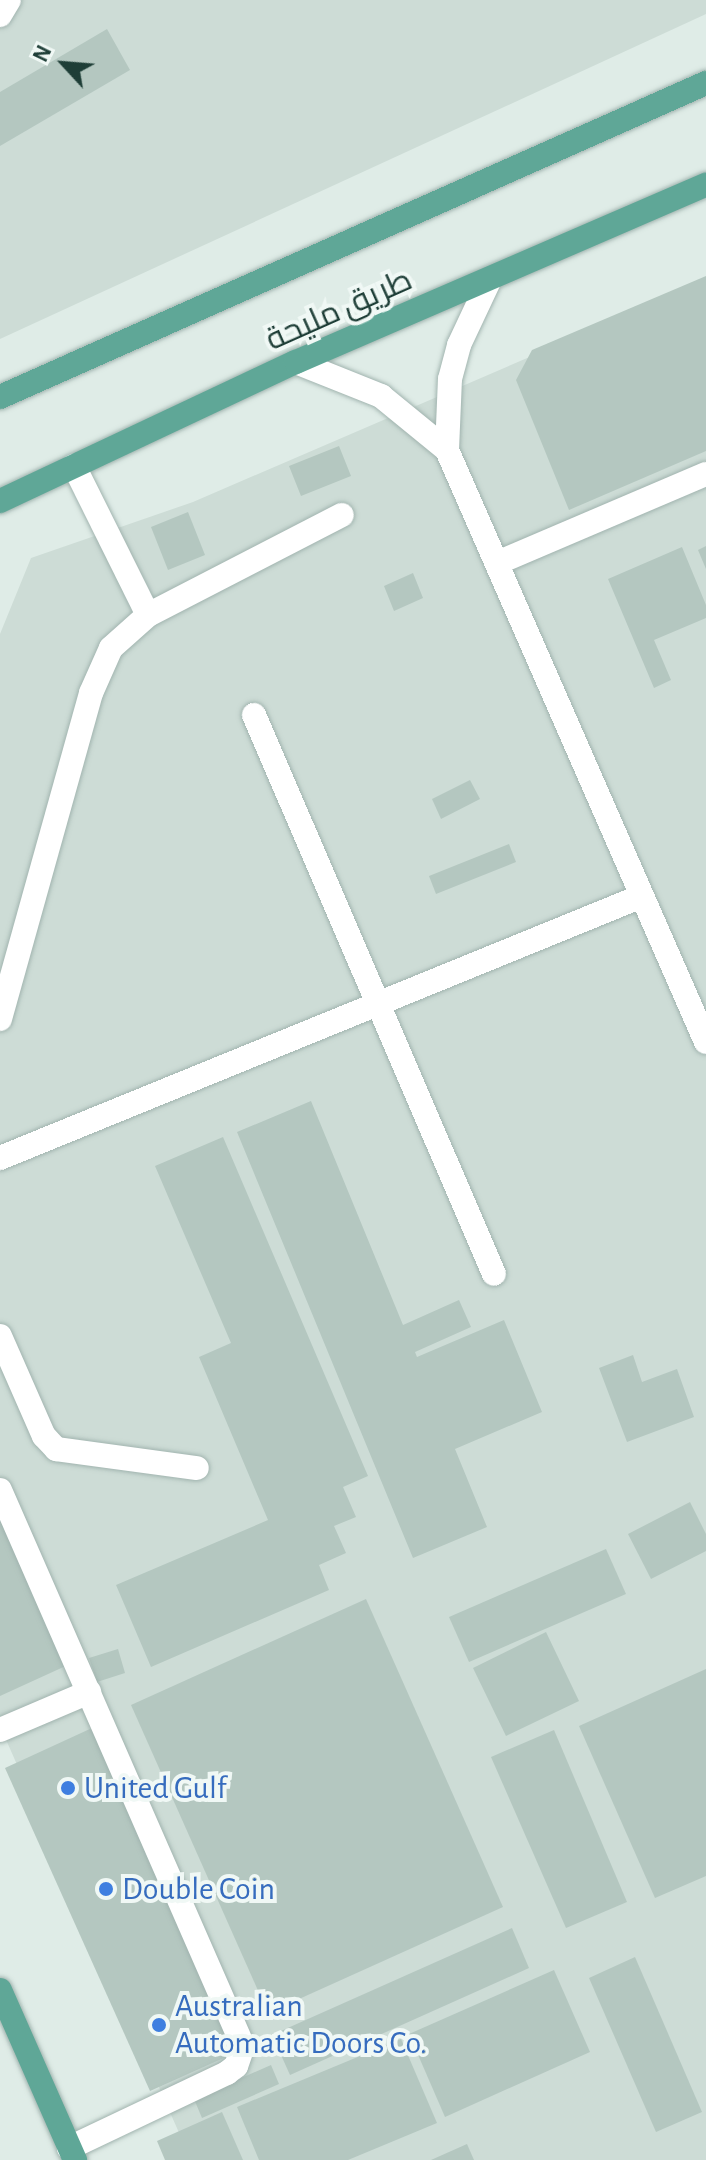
<!DOCTYPE html>
<meta charset="utf-8">
<style>
body{margin:0}
#map{position:relative;width:706px;height:2160px;overflow:hidden;background:#dfece7;font-family:"Alegreya Sans",Cairo,sans-serif}
div>[style]{position:absolute}
.built>*{inset:0;background:#cddcd6}
.building>*{inset:0;background:#b4c7c0}
.roads{filter:drop-shadow(0 0 2px #a1b4af) drop-shadow(0 0 2px #a1b4af)}
.service>*{height:24px;margin:-12px;padding:0 12px;transform-origin:12px;border-radius:12px;background:#fff}
.minor>*{height:24px;margin:-12px;padding:0 12px;transform-origin:12px;border-radius:12px;background:#fff}
.primary>*{height:24px;margin:-12px;padding:0 12px;transform-origin:12px;border-radius:12px;background:#5fa797}
.dots>*{width:22px;height:22px;translate:-50% -50%;box-sizing:border-box;border:4px solid #f0f8f5;border-radius:50%}
span{translate:-50% -50%;white-space:nowrap;text-align:center;line-height:1.15;-webkit-text-stroke:8px #f0f8f5;paint-order:stroke}
.street-label{font-size:32px;color:#1e3e37}
.shop-label{font-size:32px;color:#366cbe}
.left{translate:0 -50%;text-align:left}
.north{position:absolute;left:24px;top:24px;width:80px;height:80px;-webkit-text-stroke:6px #f0f8f5;paint-order:stroke;rotate:296deg;font-size:22px;font-weight:700;line-height:32px;text-align:center;color:#1e3e37}
.north::after{content:'';display:block;margin:auto;width:28px;height:36px;background:#1e3e37;clip-path:polygon(50% 0,100% 100%,50% 72%,0 100%)}
</style>
<div id="map">
<div class="built">
<div style="clip-path:polygon(0 0,706px 0,706px 14px,0 339px)"></div>
<div style="clip-path:polygon(706px 281px,706px 2160px,191px 2160px,0 1726px,0 634px,31px 558px,193px 502px)"></div>
</div>
<div class="building">
<div style="clip-path:polygon(107px 29px,130px 70px,0 146px,0 92px)"></div>
<div style="clip-path:polygon(706px 276px,706px 451px,569px 510px,516px 380px,532px 350px)"></div>
<div style="clip-path:polygon(339px 446px,351px 476px,301px 496px,289px 466px)"></div>
<div style="clip-path:polygon(188px 512px,205px 555px,168px 570px,151px 527px)"></div>
<div style="clip-path:polygon(706px 546px,706px 569px,698px 550px)"></div>
<div style="clip-path:polygon(682px 547px,706px 605px,706px 618px,654px 640px,671px 680px,654px 688px,608px 579px)"></div>
<div style="clip-path:polygon(413px 573px,423px 598px,394px 611px,384px 586px)"></div>
<div style="clip-path:polygon(470px 780px,480px 799px,441px 819px,432px 799px)"></div>
<div style="clip-path:polygon(509px 844px,516px 862px,436px 894px,429px 876px)"></div>
<div style="clip-path:polygon(311px 1101px,403px 1325px,459px 1300px,471px 1327px,415px 1352px,417px 1357px,504px 1320px,542px 1412px,455px 1449px,487px 1527px,413px 1558px,237px 1132px)"></div>
<div style="clip-path:polygon(223px 1137px,368px 1476px,343px 1487px,356px 1517px,334px 1526px,346px 1553px,319px 1565px,329px 1590px,151px 1667px,116px 1585px,268px 1520px,199px 1357px,231px 1343px,155px 1166px)"></div>
<div style="clip-path:polygon(633px 1355px,642px 1382px,677px 1369px,694px 1417px,627px 1442px,599px 1368px)"></div>
<div style="clip-path:polygon(690px 1502px,706px 1534px,706px 1551px,651px 1579px,628px 1534px)"></div>
<div style="clip-path:polygon(0 1509px,70px 1664px,0 1696px)"></div>
<div style="clip-path:polygon(606px 1549px,626px 1594px,469px 1662px,449px 1617px)"></div>
<div style="clip-path:polygon(366px 1599px,503px 1907px,268px 2013px,131px 1705px)"></div>
<div style="clip-path:polygon(546px 1632px,579px 1701px,506px 1736px,473px 1668px)"></div>
<div style="clip-path:polygon(118px 1649px,125px 1673px,97px 1682px,89px 1658px)"></div>
<div style="clip-path:polygon(706px 1669px,706px 1876px,655px 1898px,579px 1726px)"></div>
<div style="clip-path:polygon(92px 1728px,237px 2052px,150px 2091px,5px 1768px)"></div>
<div style="clip-path:polygon(554px 1730px,627px 1902px,566px 1928px,491px 1757px)"></div>
<div style="clip-path:polygon(512px 1928px,529px 1968px,290px 2075px,272px 2035px)"></div>
<div style="clip-path:polygon(635px 1957px,702px 2112px,656px 2132px,589px 1978px)"></div>
<div style="clip-path:polygon(554px 1970px,590px 2052px,445px 2117px,409px 2034px)"></div>
<div style="clip-path:polygon(401px 2039px,437px 2123px,348px 2160px,259px 2160px,237px 2107px)"></div>
<div style="clip-path:polygon(271px 2065px,279px 2084px,202px 2118px,194px 2099px)"></div>
<div style="clip-path:polygon(222px 2112px,243px 2160px,165px 2160px,157px 2141px)"></div>
<div style="clip-path:polygon(467px 2144px,474px 2160px,431px 2160px)"></div>
</div>
<div class="roads">
<div class="service">
<div style="left:0;top:15px;width:17px;rotate:-59deg"></div>
<div style="left:74px;top:466px;width:166px;rotate:63.6deg"></div>
<div style="left:497px;top:563px;width:227px;rotate:-23.1deg"></div>
<div style="left:254px;top:715px;width:608px;rotate:66.76deg"></div>
<div style="left:0;top:1019px;width:338px;rotate:-74.4deg"></div>
<div style="left:91px;top:693px;width:49px;rotate:-66deg"></div>
<div style="left:111px;top:648px;width:50px;rotate:-41.7deg"></div>
<div style="left:148px;top:615px;width:218px;rotate:-27.3deg"></div>
<div style="left:0;top:1158px;width:693px;rotate:-22.2deg"></div>
<div style="left:0;top:1336px;width:109px;rotate:66.3deg"></div>
<div style="left:44px;top:1436px;width:18px;rotate:47deg"></div>
<div style="left:56px;top:1449px;width:142px;rotate:7.7deg"></div>
<div style="left:0;top:1490px;width:607px;rotate:66.39deg"></div>
<div style="left:243px;top:2046px;width:21px;rotate:109deg"></div>
<div style="left:236px;top:2066px;width:11px;rotate:142deg"></div>
<div style="left:227px;top:2073px;width:175px;rotate:154.6deg"></div>
<div style="left:0;top:1730px;width:97px;rotate:-23.1deg"></div>
</div>
<div class="minor">
<div style="left:296px;top:362px;width:92px;rotate:21.8deg"></div>
<div style="left:381px;top:396px;width:85px;rotate:39.3deg"></div>
<div style="left:447px;top:450px;width:646px;rotate:66.37deg"></div>
<div style="left:447px;top:450px;width:71px;rotate:-87.6deg"></div>
<div style="left:450px;top:379px;width:35px;rotate:-75deg"></div>
<div style="left:459px;top:345px;width:73px;rotate:-64.8deg"></div>
</div>
<div class="primary">
<div style="left:0;top:397px;width:773px;rotate:-23.98deg"></div>
<div style="left:0;top:501px;width:327px;rotate:-25.2deg"></div>
<div style="left:296px;top:362px;width:447px;rotate:-23.4deg"></div>
<div style="left:0;top:1990px;width:186px;rotate:66.2deg"></div>
</div>
</div>
<div class="dots">
<div style="left:68px;top:1788px;background:#3f7fe0"></div>
<div style="left:106px;top:1889px;background:#3f7fe0"></div>
<div style="left:159px;top:2025px;background:#3f7fe0"></div>
</div>
<div class="street-label">
<span style="left:339px;top:310px;rotate:-24deg">طريق مليحة</span>
</div>
<div class="shop-label">
<span class="left" style="left:84px;top:1788px">United Gulf</span>
<span class="left" style="left:122px;top:1889px">Double Coin</span>
<span class="left" style="left:175px;top:2025px">Australian<br>Automatic Doors Co.</span>
</div>
<div class="north">N</div>
</div>
